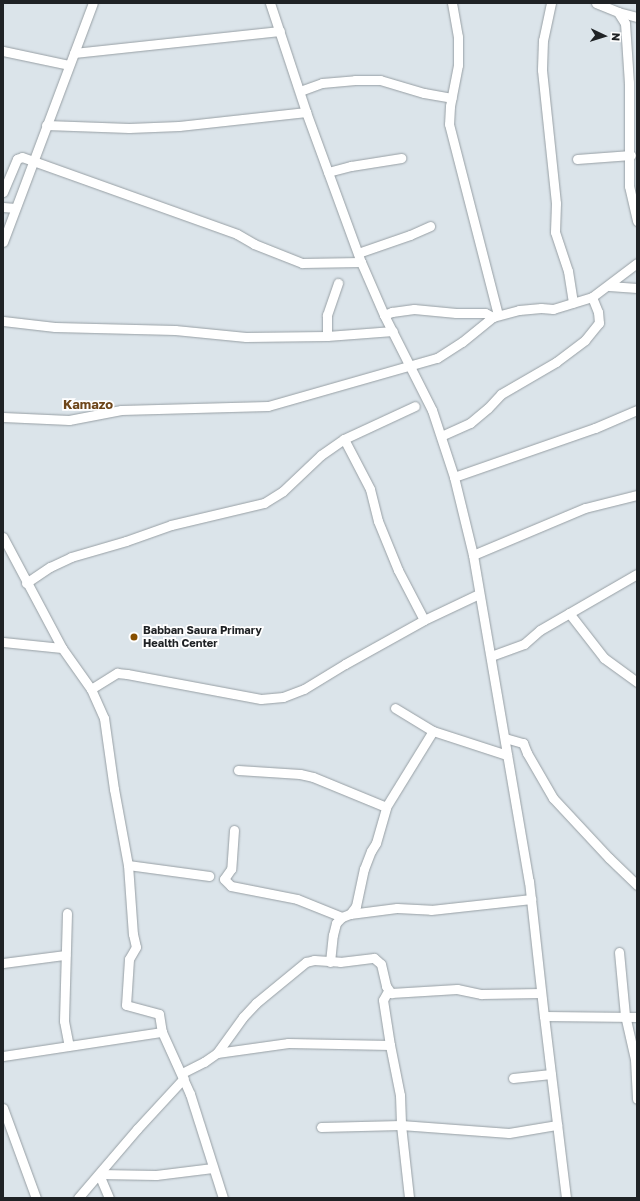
<!DOCTYPE html>
<style>
body{margin:0}
#map{position:relative;width:640px;height:1201px;overflow:hidden;background:#dbe4ea;font-family:"Golos Text",sans-serif}
div>[style]{position:absolute}
.roads{filter:drop-shadow(0 0 1px #979fa4) drop-shadow(0 0 1px #979fa4)}
.minor>*{height:9px;margin:-4.5px;padding:0 4.5px;transform-origin:4.5px;border-radius:4.5px;background:#fff}
.dots>*{width:11px;height:11px;translate:-50% -50%;box-sizing:border-box;border:2px solid #fff;border-radius:50%}
span{translate:-50% -50%;white-space:nowrap;text-align:center;line-height:1.15;-webkit-text-stroke:3.5px #fff;paint-order:stroke}
.poi-label{font-size:11px;color:#1f2225;font-weight:700}
.left{translate:0 -50%;text-align:left}
.quarter-label{font-size:13px;color:#6d4519;font-weight:700}
.frame{position:absolute;inset:0;border:4px solid #1f2225;pointer-events:none}
.north{position:absolute;left:584px;top:16px;width:40px;height:40px;-webkit-text-stroke:3px #fff;paint-order:stroke;rotate:94deg;font-size:11px;font-weight:700;line-height:16px;text-align:center;color:#1f2225}
.north::after{content:'';display:block;margin:auto;width:14px;height:18px;background:#1f2225;clip-path:polygon(50% 0,100% 100%,50% 72%,0 100%)}
</style>
<div id="map">
<div class="roads">
<div class="minor">
<div style="left:270px;top:3px;width:115px;rotate:71.7deg"></div>
<div style="left:306px;top:112px;width:160px;rotate:69.9deg"></div>
<div style="left:361px;top:262px;width:58px;rotate:66.5deg"></div>
<div style="left:384px;top:315px;width:106px;rotate:63.2deg"></div>
<div style="left:432px;top:410px;width:71px;rotate:71.8deg"></div>
<div style="left:454px;top:477px;width:80px;rotate:76.3deg"></div>
<div style="left:473px;top:555px;width:331px;rotate:80.3deg"></div>
<div style="left:529px;top:881px;width:136px;rotate:83.7deg"></div>
<div style="left:544px;top:1016px;width:183px;rotate:83.1deg"></div>
<div style="left:452px;top:3px;width:35px;rotate:80deg"></div>
<div style="left:458px;top:37px;width:28px;rotate:90deg"></div>
<div style="left:458px;top:65px;width:42px;rotate:101deg"></div>
<div style="left:450px;top:106px;width:18px;rotate:93deg"></div>
<div style="left:449px;top:124px;width:197px;rotate:75.6deg"></div>
<div style="left:551px;top:3px;width:38px;rotate:102deg"></div>
<div style="left:543px;top:40px;width:30px;rotate:92deg"></div>
<div style="left:542px;top:70px;width:134px;rotate:84deg"></div>
<div style="left:556px;top:203px;width:29px;rotate:92deg"></div>
<div style="left:555px;top:232px;width:41px;rotate:71.6deg"></div>
<div style="left:568px;top:271px;width:32px;rotate:81deg"></div>
<div style="left:596px;top:3px;width:24px;rotate:22deg"></div>
<div style="left:618px;top:12px;width:13px;rotate:58deg"></div>
<div style="left:625px;top:23px;width:60px;rotate:86.2deg"></div>
<div style="left:629px;top:83px;width:103px;rotate:90deg"></div>
<div style="left:629px;top:186px;width:36px;rotate:77deg"></div>
<div style="left:618px;top:12px;width:20px;rotate:15deg"></div>
<div style="left:3px;top:51px;width:67px;rotate:12deg"></div>
<div style="left:74px;top:53px;width:207px;rotate:-6.1deg"></div>
<div style="left:300px;top:91px;width:23px;rotate:-20deg"></div>
<div style="left:322px;top:83px;width:33px;rotate:-5deg"></div>
<div style="left:355px;top:80px;width:25px"></div>
<div style="left:380px;top:80px;width:46px;rotate:16.5deg"></div>
<div style="left:424px;top:93px;width:28px;rotate:10deg"></div>
<div style="left:46px;top:125px;width:83px;rotate:2.1deg"></div>
<div style="left:129px;top:128px;width:50px;rotate:-2.3deg"></div>
<div style="left:179px;top:126px;width:128px;rotate:-6.3deg"></div>
<div style="left:577px;top:159px;width:54px;rotate:-4.2deg"></div>
<div style="left:328px;top:172px;width:24px;rotate:-15deg"></div>
<div style="left:351px;top:166px;width:51px;rotate:-9.1deg"></div>
<div style="left:3px;top:192px;width:36px;rotate:-67deg"></div>
<div style="left:17px;top:159px;width:5px;rotate:-22deg"></div>
<div style="left:22px;top:157px;width:228px;rotate:19.7deg"></div>
<div style="left:237px;top:234px;width:20px;rotate:30deg"></div>
<div style="left:254px;top:244px;width:52px;rotate:21.6deg"></div>
<div style="left:302px;top:263px;width:59px;rotate:-1deg"></div>
<div style="left:3px;top:207px;width:12px;rotate:5deg"></div>
<div style="left:3px;top:242px;width:255px;rotate:-69.4deg"></div>
<div style="left:358px;top:253px;width:55px;rotate:-19.1deg"></div>
<div style="left:410px;top:235px;width:22px;rotate:-24deg"></div>
<div style="left:609px;top:286px;width:28px;rotate:4deg"></div>
<div style="left:384px;top:315px;width:9px;rotate:-21deg"></div>
<div style="left:392px;top:312px;width:22px;rotate:-8deg"></div>
<div style="left:414px;top:309px;width:42px;rotate:5.4deg"></div>
<div style="left:456px;top:313px;width:29px"></div>
<div style="left:485px;top:313px;width:9px;rotate:27deg"></div>
<div style="left:3px;top:321px;width:52px;rotate:6.6deg"></div>
<div style="left:55px;top:327px;width:120px;rotate:1.4deg"></div>
<div style="left:175px;top:330px;width:71px;rotate:5.6deg"></div>
<div style="left:246px;top:337px;width:81px;rotate:-0.7deg"></div>
<div style="left:327px;top:336px;width:66px;rotate:-4.3deg"></div>
<div style="left:327px;top:336px;width:21px;rotate:-90deg"></div>
<div style="left:327px;top:315px;width:34px;rotate:-71deg"></div>
<div style="left:3px;top:417px;width:66px;rotate:2.6deg"></div>
<div style="left:69px;top:420px;width:53px;rotate:-10.9deg"></div>
<div style="left:121px;top:410px;width:147px;rotate:-1.6deg"></div>
<div style="left:268px;top:406px;width:176px;rotate:-15.9deg"></div>
<div style="left:437px;top:358px;width:30px;rotate:-33deg"></div>
<div style="left:462px;top:342px;width:40px;rotate:-39deg"></div>
<div style="left:493px;top:317px;width:27px;rotate:-15deg"></div>
<div style="left:519px;top:310px;width:22px;rotate:-5deg"></div>
<div style="left:541px;top:308px;width:12px;rotate:5deg"></div>
<div style="left:553px;top:309px;width:41px;rotate:-17.1deg"></div>
<div style="left:592px;top:297px;width:56px;rotate:-37.1deg"></div>
<div style="left:441px;top:436px;width:32px;rotate:-24deg"></div>
<div style="left:470px;top:423px;width:23px;rotate:-40deg"></div>
<div style="left:488px;top:408px;width:19px;rotate:-47deg"></div>
<div style="left:501px;top:394px;width:64px;rotate:-30.2deg"></div>
<div style="left:556px;top:362px;width:36px;rotate:-37deg"></div>
<div style="left:585px;top:340px;width:22px;rotate:-51deg"></div>
<div style="left:599px;top:323px;width:11px;rotate:-95deg"></div>
<div style="left:598px;top:312px;width:16px;rotate:-112deg"></div>
<div style="left:344px;top:439px;width:56px;rotate:62.5deg"></div>
<div style="left:370px;top:489px;width:33px;rotate:76deg"></div>
<div style="left:378px;top:521px;width:53px;rotate:67.8deg"></div>
<div style="left:398px;top:570px;width:56px;rotate:62.5deg"></div>
<div style="left:454px;top:477px;width:149px;rotate:-19.2deg"></div>
<div style="left:595px;top:428px;width:46px;rotate:-23.2deg"></div>
<div style="left:3px;top:537px;width:126px;rotate:62deg"></div>
<div style="left:62px;top:648px;width:50px;rotate:54.7deg"></div>
<div style="left:91px;top:689px;width:32px;rotate:66deg"></div>
<div style="left:104px;top:718px;width:72px;rotate:82deg"></div>
<div style="left:114px;top:789px;width:77px;rotate:79.6deg"></div>
<div style="left:128px;top:865px;width:69px;rotate:85.9deg"></div>
<div style="left:133px;top:934px;width:13px;rotate:77deg"></div>
<div style="left:136px;top:947px;width:14px;rotate:120deg"></div>
<div style="left:129px;top:959px;width:46px;rotate:93.7deg"></div>
<div style="left:126px;top:1005px;width:34px;rotate:15deg"></div>
<div style="left:159px;top:1014px;width:18px;rotate:81deg"></div>
<div style="left:162px;top:1032px;width:68px;rotate:65.7deg"></div>
<div style="left:190px;top:1094px;width:109px;rotate:72.4deg"></div>
<div style="left:473px;top:555px;width:121px;rotate:-22.8deg"></div>
<div style="left:585px;top:508px;width:54px;rotate:-14deg"></div>
<div style="left:26px;top:583px;width:29px;rotate:-34deg"></div>
<div style="left:50px;top:567px;width:23px;rotate:-25deg"></div>
<div style="left:71px;top:557px;width:57px;rotate:-16.2deg"></div>
<div style="left:126px;top:541px;width:48px;rotate:-19.6deg"></div>
<div style="left:171px;top:525px;width:96px;rotate:-13.3deg"></div>
<div style="left:264px;top:503px;width:22px;rotate:-32deg"></div>
<div style="left:283px;top:491px;width:52px;rotate:-43.5deg"></div>
<div style="left:321px;top:455px;width:28px;rotate:-35deg"></div>
<div style="left:344px;top:439px;width:78px;rotate:-24.9deg"></div>
<div style="left:569px;top:613px;width:57px;rotate:52.1deg"></div>
<div style="left:604px;top:658px;width:41px;rotate:36deg"></div>
<div style="left:3px;top:642px;width:59px;rotate:5.8deg"></div>
<div style="left:491px;top:656px;width:35px;rotate:-20deg"></div>
<div style="left:524px;top:644px;width:21px;rotate:-41deg"></div>
<div style="left:540px;top:630px;width:112px;rotate:-30deg"></div>
<div style="left:91px;top:689px;width:31px;rotate:-32deg"></div>
<div style="left:117px;top:673px;width:10px;rotate:6deg"></div>
<div style="left:127px;top:674px;width:136px;rotate:10.6deg"></div>
<div style="left:261px;top:699px;width:22px;rotate:-5deg"></div>
<div style="left:283px;top:697px;width:22px;rotate:-21deg"></div>
<div style="left:304px;top:689px;width:48px;rotate:-31.4deg"></div>
<div style="left:345px;top:664px;width:90px;rotate:-29.1deg"></div>
<div style="left:424px;top:620px;width:61px;rotate:-25.3deg"></div>
<div style="left:395px;top:708px;width:44px;rotate:31.2deg"></div>
<div style="left:433px;top:731px;width:78px;rotate:18deg"></div>
<div style="left:505px;top:738px;width:19px;rotate:16deg"></div>
<div style="left:523px;top:743px;width:11px;rotate:68deg"></div>
<div style="left:527px;top:753px;width:52px;rotate:60deg"></div>
<div style="left:553px;top:798px;width:82px;rotate:47deg"></div>
<div style="left:609px;top:858px;width:39px;rotate:44deg"></div>
<div style="left:238px;top:770px;width:62px;rotate:3.7deg"></div>
<div style="left:300px;top:774px;width:13px;rotate:13deg"></div>
<div style="left:313px;top:777px;width:79px;rotate:22.3deg"></div>
<div style="left:234px;top:830px;width:39px;rotate:94deg"></div>
<div style="left:231px;top:869px;width:12px;rotate:125deg"></div>
<div style="left:224px;top:879px;width:10px;rotate:45deg"></div>
<div style="left:231px;top:886px;width:67px;rotate:11.1deg"></div>
<div style="left:297px;top:899px;width:48px;rotate:21.8deg"></div>
<div style="left:128px;top:865px;width:82px;rotate:7.7deg"></div>
<div style="left:67px;top:913px;width:108px;rotate:91.6deg"></div>
<div style="left:64px;top:1021px;width:25px;rotate:79deg"></div>
<div style="left:350px;top:914px;width:47px;rotate:-7.3deg"></div>
<div style="left:397px;top:908px;width:34px;rotate:3deg"></div>
<div style="left:431px;top:910px;width:101px;rotate:-6.3deg"></div>
<div style="left:619px;top:952px;width:63px;rotate:84.6deg"></div>
<div style="left:625px;top:1015px;width:45px;rotate:77.2deg"></div>
<div style="left:635px;top:1059px;width:40px;rotate:87.1deg"></div>
<div style="left:330px;top:962px;width:27px;rotate:-84deg"></div>
<div style="left:333px;top:935px;width:12px;rotate:-76deg"></div>
<div style="left:336px;top:923px;width:8px;rotate:-45deg"></div>
<div style="left:342px;top:917px;width:9px;rotate:-21deg"></div>
<div style="left:350px;top:914px;width:10px;rotate:-53deg"></div>
<div style="left:356px;top:906px;width:38px;rotate:-78deg"></div>
<div style="left:364px;top:869px;width:19px;rotate:-69deg"></div>
<div style="left:371px;top:851px;width:9px;rotate:-58deg"></div>
<div style="left:376px;top:843px;width:37px;rotate:-74deg"></div>
<div style="left:386px;top:807px;width:89px;rotate:-58.3deg"></div>
<div style="left:3px;top:963px;width:63px;rotate:-7.4deg"></div>
<div style="left:388px;top:991px;width:10px;rotate:119deg"></div>
<div style="left:383px;top:1000px;width:46px;rotate:81.2deg"></div>
<div style="left:390px;top:1045px;width:51px;rotate:78.7deg"></div>
<div style="left:400px;top:1095px;width:30px;rotate:88deg"></div>
<div style="left:401px;top:1125px;width:73px;rotate:83.7deg"></div>
<div style="left:544px;top:1016px;width:93px;rotate:0.6deg"></div>
<div style="left:217px;top:1053px;width:72px;rotate:-8deg"></div>
<div style="left:288px;top:1043px;width:102px;rotate:1.1deg"></div>
<div style="left:3px;top:1056px;width:161px;rotate:-8.6deg"></div>
<div style="left:182px;top:1073px;width:25px;rotate:-27deg"></div>
<div style="left:204px;top:1062px;width:16px;rotate:-35deg"></div>
<div style="left:217px;top:1053px;width:44px;rotate:-54.2deg"></div>
<div style="left:243px;top:1017px;width:19px;rotate:-47deg"></div>
<div style="left:256px;top:1003px;width:65px;rotate:-39.4deg"></div>
<div style="left:306px;top:962px;width:8px;rotate:-14deg"></div>
<div style="left:314px;top:960px;width:26px;rotate:4deg"></div>
<div style="left:340px;top:962px;width:34px;rotate:-7deg"></div>
<div style="left:374px;top:958px;width:9px;rotate:41deg"></div>
<div style="left:381px;top:964px;width:23px;rotate:77deg"></div>
<div style="left:386px;top:986px;width:9px;rotate:54deg"></div>
<div style="left:391px;top:993px;width:66px;rotate:-3.5deg"></div>
<div style="left:457px;top:989px;width:25px;rotate:12deg"></div>
<div style="left:481px;top:994px;width:60px;rotate:-1deg"></div>
<div style="left:513px;top:1078px;width:38px;rotate:-6deg"></div>
<div style="left:3px;top:1108px;width:96px;rotate:69.9deg"></div>
<div style="left:321px;top:1127px;width:80px;rotate:-1.4deg"></div>
<div style="left:401px;top:1125px;width:108px;rotate:4.2deg"></div>
<div style="left:509px;top:1133px;width:49px;rotate:-9.5deg"></div>
<div style="left:78px;top:1198px;width:91px;rotate:-49.5deg"></div>
<div style="left:137px;top:1129px;width:69px;rotate:-47.3deg"></div>
<div style="left:109px;top:1198px;width:26px;rotate:-113deg"></div>
<div style="left:99px;top:1174px;width:57px;rotate:1deg"></div>
<div style="left:156px;top:1175px;width:57px;rotate:-7deg"></div>
</div>
</div>
<div class="dots">
<div style="left:134px;top:637px;background:#874f00"></div>
</div>
<div class="poi-label">
<span class="left" style="left:143px;top:637px">Babban Saura Primary<br>Health Center</span>
</div>
<div class="quarter-label">
<span style="left:88px;top:404px">Kamazo</span>
</div>
<div class="frame"></div>
<div class="north">N</div>
</div>
